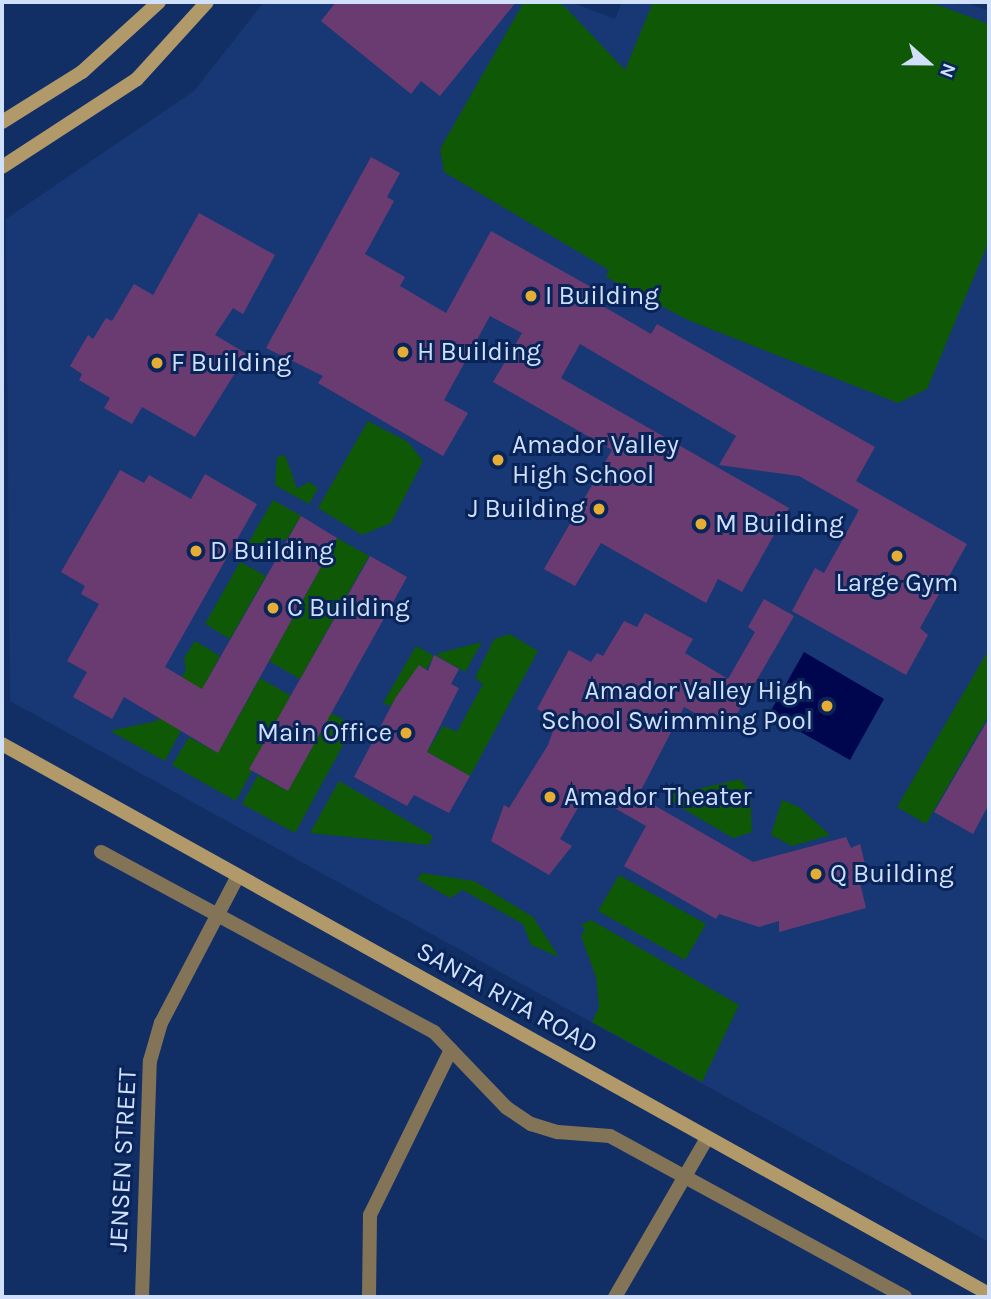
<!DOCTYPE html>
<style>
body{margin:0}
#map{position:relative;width:991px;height:1299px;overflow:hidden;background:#122f65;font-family:Karla,sans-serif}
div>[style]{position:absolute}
.built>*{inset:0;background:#183875}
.green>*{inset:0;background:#0e5806}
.water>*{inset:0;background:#00064e}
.building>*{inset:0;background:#6a3b71}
.street>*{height:14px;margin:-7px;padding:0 7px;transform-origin:7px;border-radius:7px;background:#847457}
.secondary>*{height:14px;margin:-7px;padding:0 7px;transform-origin:7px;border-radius:7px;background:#b2996a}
.dots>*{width:19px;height:19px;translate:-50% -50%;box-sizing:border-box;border:4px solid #082459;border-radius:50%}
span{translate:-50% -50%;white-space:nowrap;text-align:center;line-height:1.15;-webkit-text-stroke:6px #082459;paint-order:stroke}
.poi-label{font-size:26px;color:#d0dffa}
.left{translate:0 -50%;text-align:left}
.right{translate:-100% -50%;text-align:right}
.street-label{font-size:26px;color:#d0dffa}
.frame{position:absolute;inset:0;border:4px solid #d0dffa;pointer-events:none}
.north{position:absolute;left:893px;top:28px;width:70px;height:70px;-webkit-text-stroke:5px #082459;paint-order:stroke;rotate:111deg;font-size:19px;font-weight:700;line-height:28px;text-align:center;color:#d0dffa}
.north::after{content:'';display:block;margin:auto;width:24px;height:32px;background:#d0dffa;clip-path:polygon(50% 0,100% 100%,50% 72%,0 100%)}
</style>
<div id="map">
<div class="built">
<div style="clip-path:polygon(264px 2px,570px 2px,615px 19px,622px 2px,965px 2px,989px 11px,989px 1242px,10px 701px,6px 219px,194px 91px)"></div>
</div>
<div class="green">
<div style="clip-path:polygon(524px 2px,556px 2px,565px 7px,625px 70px,653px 2px,930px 2px,989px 24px,989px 241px,927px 389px,898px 403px,688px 320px,606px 277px,609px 270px,444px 172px,440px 149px)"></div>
<div style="clip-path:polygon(368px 421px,408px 442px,423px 461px,391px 523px,362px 535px,318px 508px)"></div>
<div style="clip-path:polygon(285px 455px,297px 489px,309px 482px,318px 488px,309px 504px,275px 485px,277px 457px)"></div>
<div style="clip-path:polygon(273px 500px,301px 516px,287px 539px,247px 545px)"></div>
<div style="clip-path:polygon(337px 538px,369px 556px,300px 679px,269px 661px)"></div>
<div style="clip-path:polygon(240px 562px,266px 576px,230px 639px,205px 624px)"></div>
<div style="clip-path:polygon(510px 634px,538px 651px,470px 776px,427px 752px,443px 726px,457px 732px,483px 684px,475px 678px,494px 639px)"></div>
<div style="clip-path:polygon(195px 641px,220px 656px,165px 761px,110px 731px,157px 721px,186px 670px,184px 658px)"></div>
<div style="clip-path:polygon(482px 642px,465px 672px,437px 656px,439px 653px)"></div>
<div style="clip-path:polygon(416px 646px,434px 656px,426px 670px,390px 706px,383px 703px)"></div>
<div style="clip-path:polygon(989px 649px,989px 715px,926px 824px,897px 807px)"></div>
<div style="clip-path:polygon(260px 678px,291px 696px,236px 801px,172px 765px,189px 737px,218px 753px)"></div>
<div style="clip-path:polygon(331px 713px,354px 725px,295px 833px,242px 804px,258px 775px,288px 791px)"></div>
<div style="clip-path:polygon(740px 779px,750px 792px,752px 832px,733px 838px,665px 798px,681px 786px,689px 791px)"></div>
<div style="clip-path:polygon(339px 781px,433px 836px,429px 845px,310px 833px)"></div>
<div style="clip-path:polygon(782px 800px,799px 807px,830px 835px,792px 846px,771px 835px)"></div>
<div style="clip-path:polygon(422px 873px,474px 881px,533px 917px,559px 957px,531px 945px,523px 924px,463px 890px,450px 898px,417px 879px)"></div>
<div style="clip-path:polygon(619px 875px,706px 924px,685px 960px,598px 911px)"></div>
<div style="clip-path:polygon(591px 920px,739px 1005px,702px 1082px,592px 1022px,599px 1007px,596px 977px,581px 936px,585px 930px,581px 925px)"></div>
</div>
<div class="water">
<div style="clip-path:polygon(804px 652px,884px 699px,850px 760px,769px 714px)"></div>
</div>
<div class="building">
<div style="clip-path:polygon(336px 2px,516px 2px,440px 96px,421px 81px,411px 94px,321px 21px)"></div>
<div style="clip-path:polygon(371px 157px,400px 173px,387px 197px,394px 201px,365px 254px,405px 277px,400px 286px,446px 313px,491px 231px,607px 296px,601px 305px,651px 334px,657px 324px,875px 447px,856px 481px,967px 544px,920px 628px,928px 635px,906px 675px,792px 611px,815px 568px,824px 573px,859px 510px,799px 476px,719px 465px,736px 436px,580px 344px,561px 378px,789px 508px,742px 592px,718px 579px,706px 603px,601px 543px,575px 586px,544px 569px,612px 450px,493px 382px,522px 333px,490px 316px,444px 400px,468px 413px,443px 456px,318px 383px,323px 376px,266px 348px)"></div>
<div style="clip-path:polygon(199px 213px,275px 255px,243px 314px,233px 308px,215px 335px,247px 354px,195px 437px,142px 407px,132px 424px,104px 408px,110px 398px,79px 380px,82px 374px,70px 366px,88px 335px,93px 339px,106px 318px,112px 321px,134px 284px,153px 295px)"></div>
<div style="clip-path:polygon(120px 470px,144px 483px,149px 475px,191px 499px,205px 474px,257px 504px,165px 667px,202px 689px,301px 516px,337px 538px,218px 753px,124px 697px,112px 719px,73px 697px,87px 672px,67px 661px,99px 604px,81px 594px,85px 586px,61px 572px)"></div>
<div style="clip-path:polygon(370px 556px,407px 577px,288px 791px,249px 769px)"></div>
<div style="clip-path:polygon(764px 599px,794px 616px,727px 731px,684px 707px,638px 796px,753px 862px,846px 837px,851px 848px,860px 844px,869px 880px,860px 883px,866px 908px,779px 932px,779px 921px,759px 927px,719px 914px,716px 919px,624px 866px,646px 826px,587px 792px,560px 839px,572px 846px,549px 875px,491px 841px,504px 805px,509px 808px,548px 745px,553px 731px,545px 726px,551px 717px,537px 709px,569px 650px,591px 662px,597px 653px,603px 656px,624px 621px,637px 627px,645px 613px,693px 639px,685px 653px,728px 679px,755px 632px,748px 627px)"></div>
<div style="clip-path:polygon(434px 655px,459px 669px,451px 684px,459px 688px,427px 752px,470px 776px,449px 813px,414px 795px,407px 806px,354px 777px,396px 697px,419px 665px,428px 671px)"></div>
<div style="clip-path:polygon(989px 718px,989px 804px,973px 834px,934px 812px)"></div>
</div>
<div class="street">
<div style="left:101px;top:852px;width:379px;rotate:28.4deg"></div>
<div style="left:434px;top:1032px;width:105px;rotate:46.2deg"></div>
<div style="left:507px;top:1108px;width:29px;rotate:34deg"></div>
<div style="left:531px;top:1124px;width:28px;rotate:17deg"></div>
<div style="left:558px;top:1132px;width:52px;rotate:4.4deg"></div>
<div style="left:610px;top:1136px;width:336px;rotate:28.6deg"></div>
<div style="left:142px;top:1297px;width:236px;rotate:-88.1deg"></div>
<div style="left:150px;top:1061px;width:40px;rotate:-74deg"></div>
<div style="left:161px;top:1023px;width:166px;rotate:-62.4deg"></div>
<div style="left:369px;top:1297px;width:82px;rotate:-89.3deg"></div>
<div style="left:370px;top:1215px;width:184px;rotate:-63.9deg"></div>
<div style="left:615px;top:1297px;width:184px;rotate:-59.9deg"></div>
</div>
<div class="secondary">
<div style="left:2px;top:122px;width:94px;rotate:-32deg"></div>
<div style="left:82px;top:72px;width:104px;rotate:-42.3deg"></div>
<div style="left:2px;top:167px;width:161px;rotate:-33.1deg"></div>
<div style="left:137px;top:79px;width:104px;rotate:-47.7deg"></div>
<div style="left:2px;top:744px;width:1130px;rotate:29.13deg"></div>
</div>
<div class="dots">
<div style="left:531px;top:296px;background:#e5ad35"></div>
<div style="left:403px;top:352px;background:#e5ad35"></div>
<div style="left:157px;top:363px;background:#e5ad35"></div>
<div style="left:498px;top:460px;background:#e5ad35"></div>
<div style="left:599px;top:509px;background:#e5ad35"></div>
<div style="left:701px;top:524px;background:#e5ad35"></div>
<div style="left:196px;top:551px;background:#e5ad35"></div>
<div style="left:897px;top:556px;background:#e5ad35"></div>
<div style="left:273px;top:608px;background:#e5ad35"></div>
<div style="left:827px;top:706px;background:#e5ad35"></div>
<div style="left:406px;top:733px;background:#e5ad35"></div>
<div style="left:550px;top:797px;background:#e5ad35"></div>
<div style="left:816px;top:874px;background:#e5ad35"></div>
</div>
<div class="poi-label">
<span class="left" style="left:545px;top:296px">I Building</span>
<span class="left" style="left:417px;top:352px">H Building</span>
<span class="left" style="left:171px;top:363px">F Building</span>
<span class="left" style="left:512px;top:460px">Amador Valley<br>High School</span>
<span class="right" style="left:585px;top:509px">J Building</span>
<span class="left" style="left:715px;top:524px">M Building</span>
<span class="left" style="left:210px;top:551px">D Building</span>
<span style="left:897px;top:583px">Large Gym</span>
<span class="left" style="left:287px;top:608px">C Building</span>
<span class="right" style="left:813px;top:706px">Amador Valley High<br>School Swimming Pool</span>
<span class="right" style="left:392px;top:733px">Main Office</span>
<span class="left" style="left:564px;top:797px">Amador Theater</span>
<span class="left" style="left:830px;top:874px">Q Building</span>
</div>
<div class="street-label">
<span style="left:507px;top:998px;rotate:29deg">SANTA RITA ROAD</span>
<span style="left:123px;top:1160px;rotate:-87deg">JENSEN STREET</span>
</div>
<div class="frame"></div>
<div class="north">N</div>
</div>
